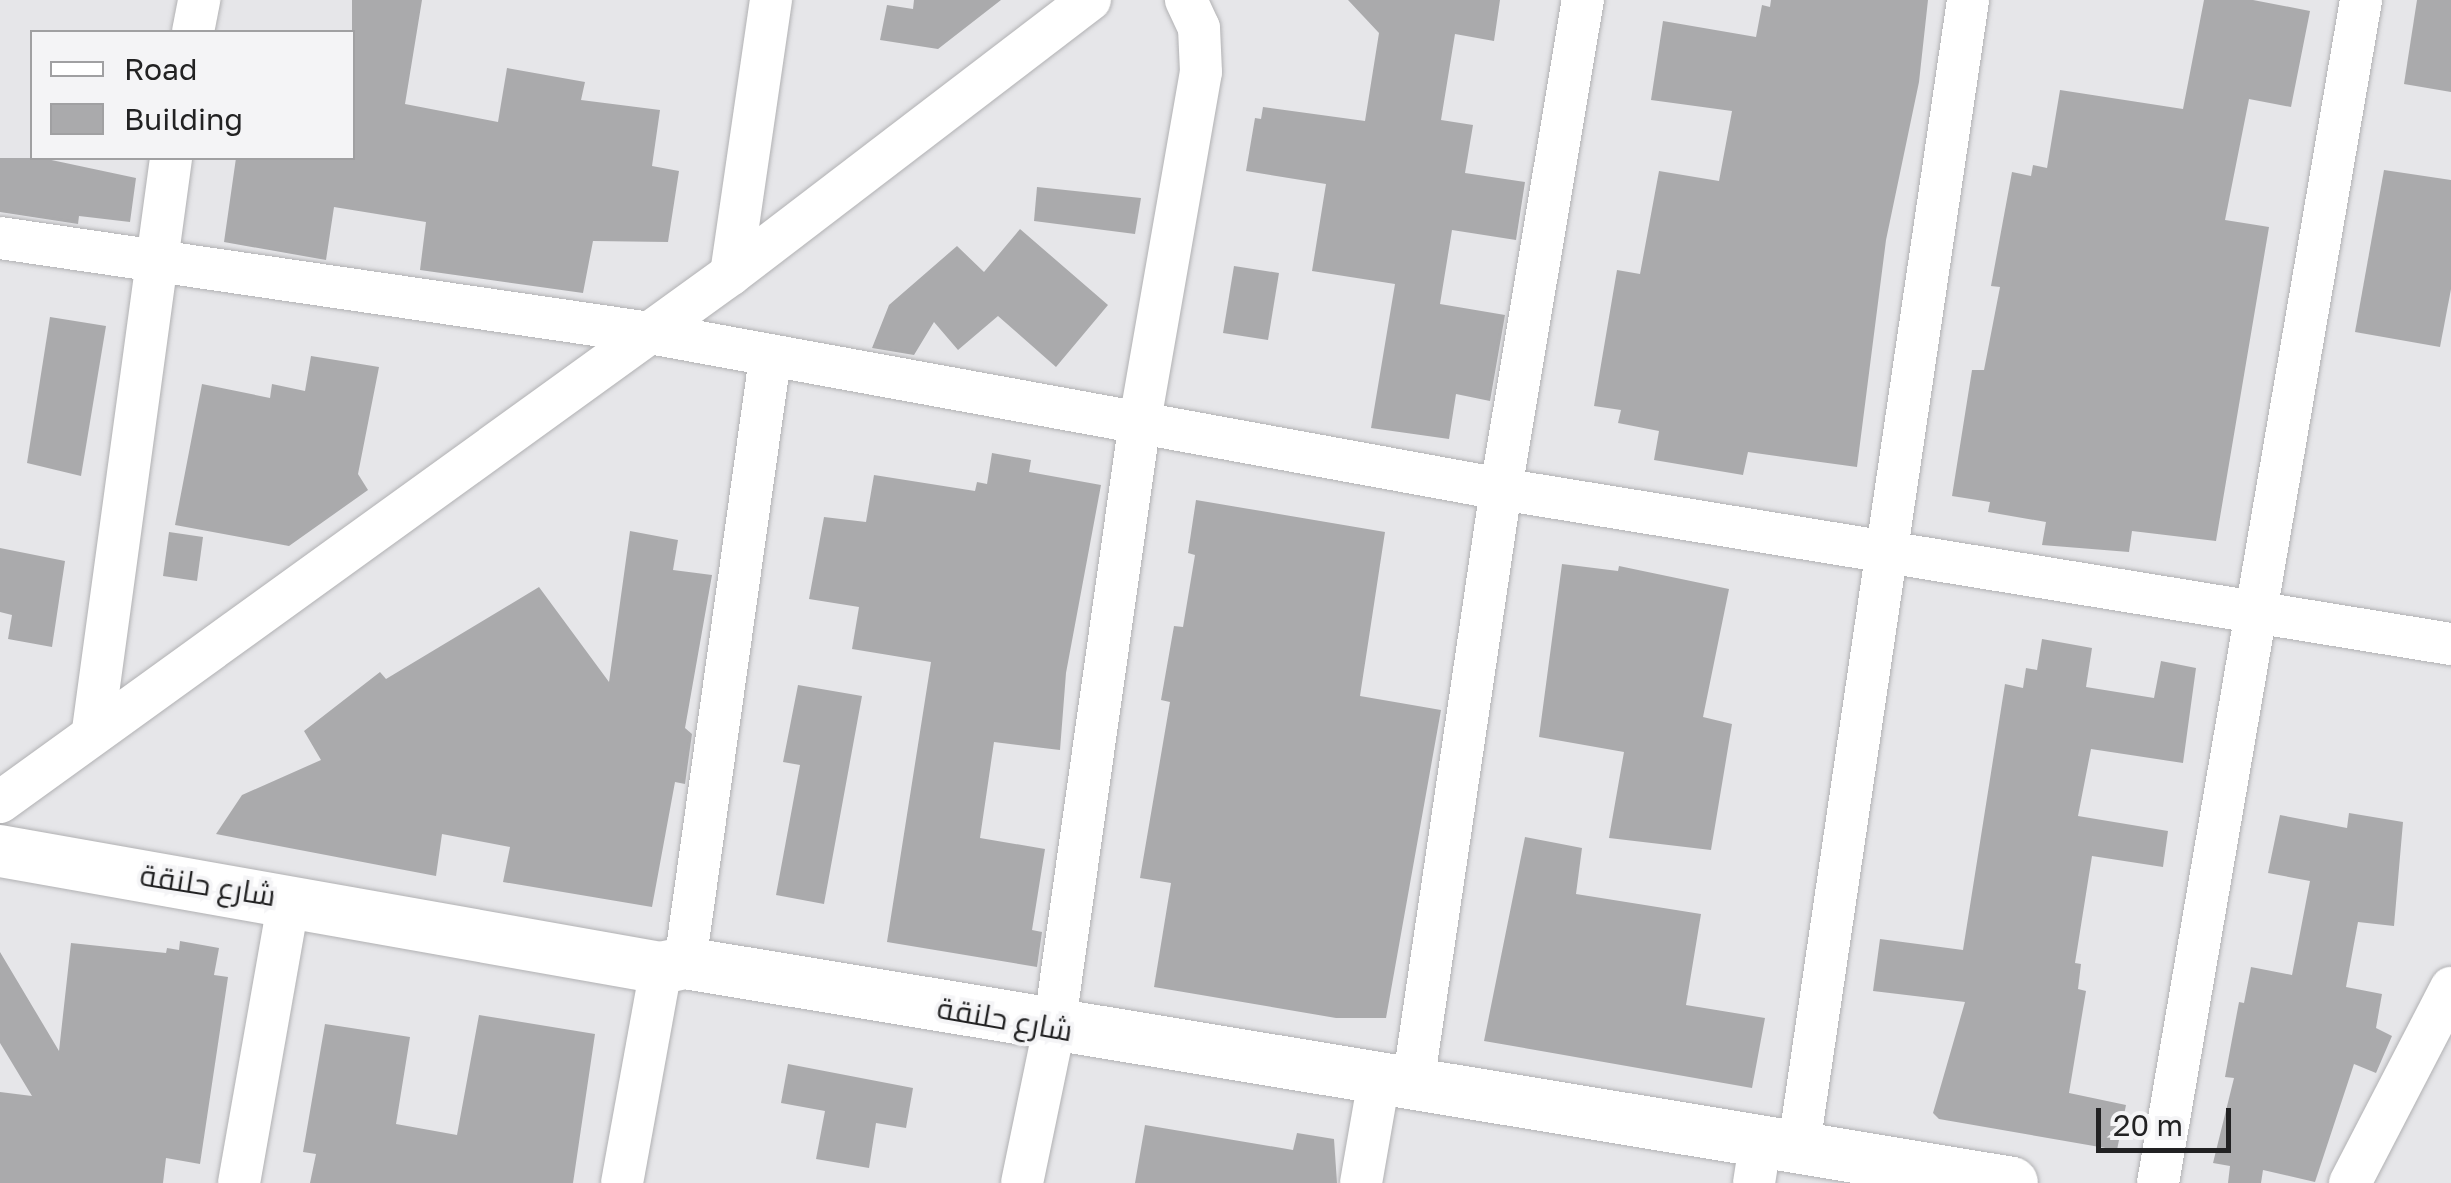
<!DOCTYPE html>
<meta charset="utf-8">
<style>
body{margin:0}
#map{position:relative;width:2451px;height:1183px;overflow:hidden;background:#e6e6e9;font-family:"Golos Text",Cairo,sans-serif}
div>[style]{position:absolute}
.building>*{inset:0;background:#aaaaac}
.roads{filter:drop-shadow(0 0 2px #b1b1b3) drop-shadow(0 0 2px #b1b1b3)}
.minor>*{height:42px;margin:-21px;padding:0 21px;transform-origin:21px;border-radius:21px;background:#fff}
.tertiary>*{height:52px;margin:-26px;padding:0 26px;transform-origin:26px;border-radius:26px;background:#fff}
span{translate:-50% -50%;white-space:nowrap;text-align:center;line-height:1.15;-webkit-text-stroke:8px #f4f4f6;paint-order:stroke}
.street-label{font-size:30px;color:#222223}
.legend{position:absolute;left:30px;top:30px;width:325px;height:130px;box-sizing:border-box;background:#f4f4f6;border:2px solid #a0a0a2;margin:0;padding:12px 18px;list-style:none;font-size:30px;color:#222223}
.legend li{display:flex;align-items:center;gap:20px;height:50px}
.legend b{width:50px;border:2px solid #a0a0a2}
.scale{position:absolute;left:2096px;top:1108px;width:135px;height:45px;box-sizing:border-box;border:5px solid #222223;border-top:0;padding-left:12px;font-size:30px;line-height:35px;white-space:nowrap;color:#222223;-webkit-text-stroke:8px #f4f4f6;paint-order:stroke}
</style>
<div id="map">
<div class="building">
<div style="clip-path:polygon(352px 0,422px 0,405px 104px,498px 122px,507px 68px,585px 82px,581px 100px,660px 110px,652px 166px,679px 171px,668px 242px,593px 241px,583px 293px,420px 270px,426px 222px,334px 207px,326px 260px,224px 242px,236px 158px,352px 158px)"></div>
<div style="clip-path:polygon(914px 0,1001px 0,938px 49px,880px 40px,887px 5px,913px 9px)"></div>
<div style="clip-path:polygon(1348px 0,1500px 0,1494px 41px,1455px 34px,1441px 120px,1473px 125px,1465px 173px,1525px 182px,1516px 240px,1452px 230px,1440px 304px,1505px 315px,1490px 401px,1456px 394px,1449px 439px,1371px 428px,1395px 284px,1312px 271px,1326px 184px,1246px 171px,1255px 118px,1261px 119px,1263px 107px,1365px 121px,1379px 33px)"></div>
<div style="clip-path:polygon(1771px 0,1928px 0,1919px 82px,1886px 240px,1857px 467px,1748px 452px,1743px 475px,1654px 460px,1659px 431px,1618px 423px,1621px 410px,1594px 406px,1617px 270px,1640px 274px,1659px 171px,1719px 181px,1732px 111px,1651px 100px,1663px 21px,1756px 37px,1762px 5px,1770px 7px)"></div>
<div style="clip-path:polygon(2204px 0,2253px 0,2310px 11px,2291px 107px,2249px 99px,2225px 220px,2269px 227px,2216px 541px,2132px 531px,2129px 552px,2042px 545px,2046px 522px,1988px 512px,1990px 502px,1952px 496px,1972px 370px,1984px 370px,2000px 287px,1991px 286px,2012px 172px,2031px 176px,2033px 165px,2047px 168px,2060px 90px,2183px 109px)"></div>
<div style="clip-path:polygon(2417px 0,2451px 0,2451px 92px,2404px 84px)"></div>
<div style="clip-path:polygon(0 158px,42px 158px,136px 178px,130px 222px,79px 216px,78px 224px,0 212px)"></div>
<div style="clip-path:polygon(2384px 170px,2451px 180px,2451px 289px,2440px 347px,2355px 332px)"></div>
<div style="clip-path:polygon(1037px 187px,1141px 198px,1135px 234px,1034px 221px)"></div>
<div style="clip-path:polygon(1020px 229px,1108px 305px,1056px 367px,998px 316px,958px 350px,934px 322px,914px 355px,872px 348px,889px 305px,957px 246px,984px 272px)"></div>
<div style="clip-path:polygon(1234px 266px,1279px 273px,1268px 340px,1223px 333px)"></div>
<div style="clip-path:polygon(50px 317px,106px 326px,81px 476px,27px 463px)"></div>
<div style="clip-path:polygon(311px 356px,379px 367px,358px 474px,368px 490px,289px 546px,175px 525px,202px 384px,270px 398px,272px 384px,305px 391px)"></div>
<div style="clip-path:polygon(992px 453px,1031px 460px,1029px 472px,1101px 485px,1066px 673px,1060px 750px,994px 742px,980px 838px,1045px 849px,1032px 930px,1042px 932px,1037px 967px,887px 942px,931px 662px,852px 649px,859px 607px,809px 599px,824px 517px,866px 522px,874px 475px,975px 491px,977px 482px,987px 484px)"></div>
<div style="clip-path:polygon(1196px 500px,1385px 532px,1360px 696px,1441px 710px,1386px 1018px,1336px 1018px,1154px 987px,1171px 883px,1140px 878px,1170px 702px,1161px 700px,1174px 626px,1183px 627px,1195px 555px,1188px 553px)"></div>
<div style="clip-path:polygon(630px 531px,678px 540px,673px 570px,712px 575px,685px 728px,692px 734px,685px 784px,675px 782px,652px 907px,503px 882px,510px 847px,442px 834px,436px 876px,216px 834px,242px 795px,321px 760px,304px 731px,380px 672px,386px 679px,539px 587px,609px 682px)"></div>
<div style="clip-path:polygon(169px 532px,203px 537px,197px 581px,163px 576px)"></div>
<div style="clip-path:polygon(0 548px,65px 561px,52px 647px,8px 639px,12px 615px,0 612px)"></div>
<div style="clip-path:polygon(1562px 564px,1618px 571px,1619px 566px,1729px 589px,1703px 717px,1732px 724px,1711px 850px,1609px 838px,1624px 752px,1539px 737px)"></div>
<div style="clip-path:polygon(2042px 639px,2092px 648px,2086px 687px,2154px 698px,2161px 661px,2196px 668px,2183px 763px,2091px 749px,2078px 816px,2168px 831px,2163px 867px,2092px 856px,2075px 963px,2081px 964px,2078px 989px,2086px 991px,2069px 1093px,2126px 1105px,2117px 1150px,1939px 1119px,1933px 1113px,1965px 1002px,1873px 991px,1880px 939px,1963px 950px,2005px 684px,2023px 688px,2026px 668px,2037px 670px)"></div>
<div style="clip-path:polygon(798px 685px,862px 696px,824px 904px,776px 895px,800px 765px,783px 762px)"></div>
<div style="clip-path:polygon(2349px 813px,2403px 822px,2394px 926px,2358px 922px,2346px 987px,2382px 994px,2376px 1028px,2392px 1036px,2376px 1073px,2354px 1064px,2315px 1182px,2263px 1170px,2261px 1183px,2228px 1183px,2230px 1166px,2213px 1163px,2234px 1078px,2225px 1077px,2239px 1002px,2244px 1003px,2251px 967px,2292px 975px,2310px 881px,2268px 873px,2280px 815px,2347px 828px)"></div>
<div style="clip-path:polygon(1525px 837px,1582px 848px,1576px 894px,1701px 914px,1686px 1005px,1765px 1018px,1752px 1088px,1484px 1041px)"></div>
<div style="clip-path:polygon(180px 941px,219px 948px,214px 975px,228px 977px,200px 1164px,166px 1158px,163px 1183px,0 1183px,0 1092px,32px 1096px,0 1043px,0 952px,59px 1051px,71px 943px,166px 953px,167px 948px,179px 950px)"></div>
<div style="clip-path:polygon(479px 1015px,595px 1034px,573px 1183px,310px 1183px,316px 1154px,303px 1152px,325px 1024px,410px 1037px,396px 1124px,457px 1135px)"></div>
<div style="clip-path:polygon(788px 1064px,913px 1088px,906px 1128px,876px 1123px,869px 1168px,816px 1159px,825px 1111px,781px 1103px)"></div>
<div style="clip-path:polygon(1145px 1125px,1293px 1150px,1297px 1133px,1334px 1139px,1337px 1183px,1135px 1183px)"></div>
</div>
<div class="roads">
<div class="minor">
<div style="left:193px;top:32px;width:33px;rotate:-79deg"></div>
<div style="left:0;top:238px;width:657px;rotate:8.32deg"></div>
<div style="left:650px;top:333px;width:865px;rotate:10.39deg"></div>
<div style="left:1501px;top:489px;width:963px;rotate:9.27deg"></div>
<div style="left:731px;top:274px;width:277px;rotate:-81.7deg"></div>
<div style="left:93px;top:730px;width:577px;rotate:-82.23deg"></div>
<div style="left:0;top:802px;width:902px;rotate:-35.84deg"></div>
<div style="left:731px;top:274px;width:452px;rotate:-37.4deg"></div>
<div style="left:685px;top:963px;width:611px;rotate:-82deg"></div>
<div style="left:1413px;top:1084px;width:601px;rotate:-81.59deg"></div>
<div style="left:1501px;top:489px;width:496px;rotate:-80.5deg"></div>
<div style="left:1799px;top:1145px;width:1157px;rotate:-81.6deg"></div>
<div style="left:239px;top:1183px;width:289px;rotate:-80deg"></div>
<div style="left:622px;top:1183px;width:219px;rotate:-79.7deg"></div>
<div style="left:1022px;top:1183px;width:158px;rotate:-78.3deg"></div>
<div style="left:1054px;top:1028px;width:613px;rotate:-81.94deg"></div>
<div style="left:1140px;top:421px;width:354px;rotate:-80.1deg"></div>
<div style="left:1201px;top:72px;width:44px;rotate:-92.6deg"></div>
<div style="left:1199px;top:28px;width:31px;rotate:-115deg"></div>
<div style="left:1361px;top:1183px;width:105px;rotate:-80.1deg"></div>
<div style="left:1754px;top:1183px;width:38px;rotate:-81deg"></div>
<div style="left:2158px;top:1183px;width:1200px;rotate:-80.26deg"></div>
<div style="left:2350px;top:1183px;width:220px;rotate:-62.6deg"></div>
</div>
<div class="tertiary">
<div style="left:0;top:851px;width:671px;rotate:10.04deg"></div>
<div style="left:661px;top:968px;width:25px;rotate:-12deg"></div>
<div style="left:685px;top:963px;width:1345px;rotate:9.41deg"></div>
</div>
</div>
<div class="street-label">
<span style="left:208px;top:885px;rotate:9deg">شارع حلنقة</span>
<span style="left:1005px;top:1019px;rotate:10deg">شارع حلنقة</span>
</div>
<ul class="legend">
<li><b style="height:12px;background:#fff"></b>Road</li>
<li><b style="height:28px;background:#aaaaac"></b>Building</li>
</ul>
<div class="scale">20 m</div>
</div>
